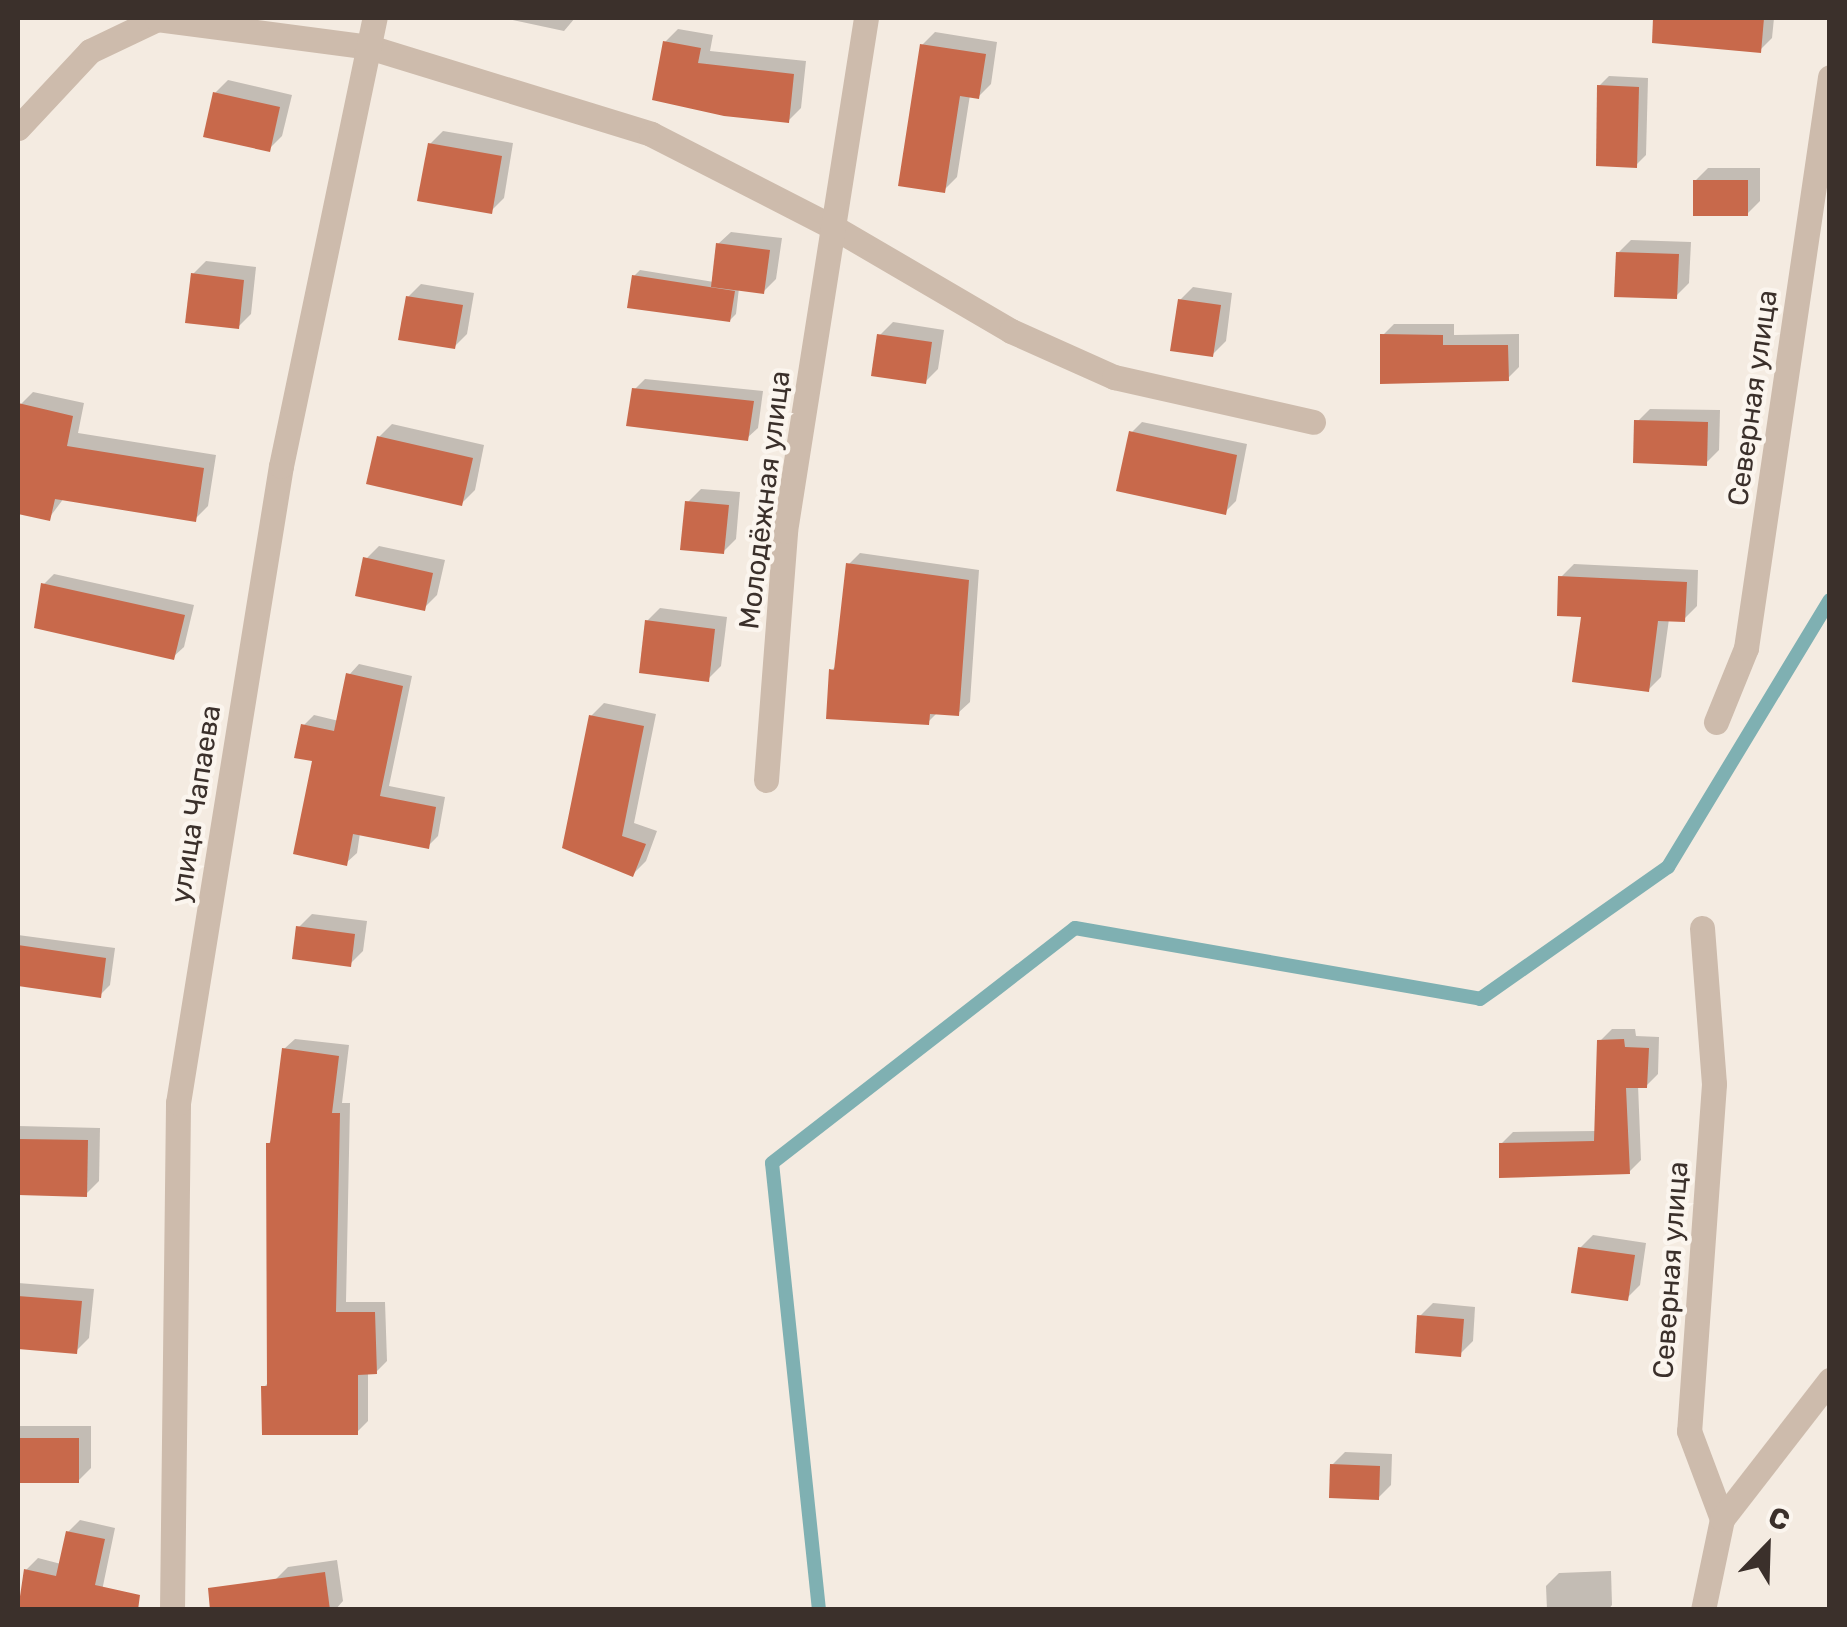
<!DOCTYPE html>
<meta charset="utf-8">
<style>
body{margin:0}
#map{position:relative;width:1847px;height:1627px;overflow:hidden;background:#f4ebe1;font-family:Rubik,sans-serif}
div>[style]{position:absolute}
.shadow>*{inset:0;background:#0003}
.stream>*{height:14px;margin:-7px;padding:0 7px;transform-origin:7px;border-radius:7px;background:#7fb0b2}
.building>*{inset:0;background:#c8694b}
.minor>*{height:25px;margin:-12.5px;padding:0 12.5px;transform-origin:12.5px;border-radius:12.5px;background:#cdbbac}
span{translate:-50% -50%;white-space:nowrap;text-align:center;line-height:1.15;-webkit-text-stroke:9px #fbf5ee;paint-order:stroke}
.street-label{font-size:28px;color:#3b302b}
.frame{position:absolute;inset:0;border:20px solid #3b302b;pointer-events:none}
.north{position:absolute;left:1717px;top:1497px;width:100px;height:100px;-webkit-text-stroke:8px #fbf5ee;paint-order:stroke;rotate:23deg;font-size:28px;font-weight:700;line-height:40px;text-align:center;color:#3b302b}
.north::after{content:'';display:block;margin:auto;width:35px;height:45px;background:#3b302b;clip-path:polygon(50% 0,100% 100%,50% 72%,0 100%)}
</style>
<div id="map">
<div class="shadow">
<div style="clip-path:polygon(503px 18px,575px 18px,564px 31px)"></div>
<div style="clip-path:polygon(1774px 18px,1772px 38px,1760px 50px,1672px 19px)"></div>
<div style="clip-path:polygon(678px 29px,713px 35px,710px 51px,806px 61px,801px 108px,788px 121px,665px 42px)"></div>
<div style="clip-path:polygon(935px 32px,997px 42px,991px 84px,978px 97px,970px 95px,957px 177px,944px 190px,922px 45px)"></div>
<div style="clip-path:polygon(1609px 76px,1648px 78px,1646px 155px,1636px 165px,1599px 86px)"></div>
<div style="clip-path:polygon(228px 80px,292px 95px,282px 136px,269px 149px,215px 93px)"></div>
<div style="clip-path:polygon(443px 131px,513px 143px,504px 198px,491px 211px,430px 144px)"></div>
<div style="clip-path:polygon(1708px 168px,1760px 168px,1760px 201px,1747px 214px,1695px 181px)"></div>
<div style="clip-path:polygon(731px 232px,782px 238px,776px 279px,763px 292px,739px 288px,736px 314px,730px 320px,634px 276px,640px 270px,714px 282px,718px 244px)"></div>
<div style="clip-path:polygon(1631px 240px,1691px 242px,1689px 283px,1676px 296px,1618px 253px)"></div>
<div style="clip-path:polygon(206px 261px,256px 267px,251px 314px,238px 327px,193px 274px)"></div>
<div style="clip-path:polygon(421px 284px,474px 293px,467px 334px,454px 347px,408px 297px)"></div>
<div style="clip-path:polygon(1193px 287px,1232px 293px,1226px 341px,1213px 354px,1180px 300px)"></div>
<div style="clip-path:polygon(893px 322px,944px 330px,938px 369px,925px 382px,880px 335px)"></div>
<div style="clip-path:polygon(1394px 324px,1454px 324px,1454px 335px,1519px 334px,1519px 367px,1508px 378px,1383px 335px)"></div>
<div style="clip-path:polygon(645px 379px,763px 391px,758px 428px,747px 438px,635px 389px)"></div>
<div style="clip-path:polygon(33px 392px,84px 403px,78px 433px,216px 455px,208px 506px,195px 519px,64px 498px,49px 518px,18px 511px,18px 415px,20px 405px)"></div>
<div style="clip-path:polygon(1650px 409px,1720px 410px,1719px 450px,1706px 463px,1637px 422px)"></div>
<div style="clip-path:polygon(1142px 422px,1247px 444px,1236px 501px,1225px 512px,1131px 433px)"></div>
<div style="clip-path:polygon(392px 424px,484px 445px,475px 490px,462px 503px,379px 437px)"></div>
<div style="clip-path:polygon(701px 489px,740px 492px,736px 539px,723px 552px,688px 502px)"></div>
<div style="clip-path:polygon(379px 546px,445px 560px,437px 595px,424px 608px,366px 559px)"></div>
<div style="clip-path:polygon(860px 553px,979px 570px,970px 702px,958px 713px,938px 712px,928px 722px,831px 671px,837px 665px,849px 564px)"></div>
<div style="clip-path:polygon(1574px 564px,1698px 570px,1697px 606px,1684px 619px,1669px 619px,1661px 677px,1648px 690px,1584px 615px,1561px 577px)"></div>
<div style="clip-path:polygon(54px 574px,194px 605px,184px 647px,173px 657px,43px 585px)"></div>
<div style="clip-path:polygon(660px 608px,727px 617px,721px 666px,708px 679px,647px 621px)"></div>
<div style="clip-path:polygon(359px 664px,412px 676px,389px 786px,445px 797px,438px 836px,428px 846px,360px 833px,357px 853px,346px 863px,303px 726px,314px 715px,339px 721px,349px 675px)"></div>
<div style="clip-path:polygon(604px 703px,656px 714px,634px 823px,657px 831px,646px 861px,633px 874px,564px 847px,591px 716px)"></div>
<div style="clip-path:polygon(312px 914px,367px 921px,363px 951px,350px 964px,299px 927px)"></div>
<div style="clip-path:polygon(18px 935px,115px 948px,110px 985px,100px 995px,18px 984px)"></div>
<div style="clip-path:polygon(1612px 1029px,1635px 1029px,1636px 1036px,1659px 1037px,1658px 1074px,1646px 1086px,1638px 1085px,1641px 1160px,1629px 1172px,1501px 1144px,1513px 1132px,1597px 1131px,1600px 1041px)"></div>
<div style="clip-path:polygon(295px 1039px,349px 1045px,342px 1103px,350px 1103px,346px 1302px,385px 1302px,387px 1361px,376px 1372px,368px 1372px,368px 1421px,357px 1432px,264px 1387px,269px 1382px,268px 1144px,274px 1138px,284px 1049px)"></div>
<div style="clip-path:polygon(18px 1126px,100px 1128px,99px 1181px,86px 1194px,18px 1193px)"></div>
<div style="clip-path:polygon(1593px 1235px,1646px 1243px,1640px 1285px,1627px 1298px,1580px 1248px)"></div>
<div style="clip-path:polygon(18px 1283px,94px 1289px,89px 1338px,76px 1351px,18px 1345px)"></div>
<div style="clip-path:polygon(1433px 1303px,1475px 1307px,1473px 1341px,1460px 1354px,1420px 1316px)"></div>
<div style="clip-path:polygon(18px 1426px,91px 1426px,91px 1468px,78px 1481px,18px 1481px)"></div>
<div style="clip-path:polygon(1345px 1452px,1392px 1454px,1391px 1485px,1378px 1498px,1332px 1465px)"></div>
<div style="clip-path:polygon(80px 1520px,115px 1528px,98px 1610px,18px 1609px,26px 1570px,38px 1558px,61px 1564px,68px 1532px)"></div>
<div style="clip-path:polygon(337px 1560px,343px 1601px,335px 1610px,279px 1610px,275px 1580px,288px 1567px)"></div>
<div style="clip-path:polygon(1611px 1571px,1612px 1605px,1608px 1610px,1547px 1610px,1546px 1586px,1559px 1573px)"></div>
</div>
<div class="stream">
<div style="left:819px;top:1610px;width:449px;rotate:-96deg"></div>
<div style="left:772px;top:1163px;width:383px;rotate:-37.8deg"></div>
<div style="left:1075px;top:928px;width:411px;rotate:9.9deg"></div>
<div style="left:1480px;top:999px;width:230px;rotate:-35.1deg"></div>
<div style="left:1668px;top:867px;width:312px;rotate:-58.8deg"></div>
</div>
<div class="building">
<div style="clip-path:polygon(1653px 18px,1764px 18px,1761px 53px,1652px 43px)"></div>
<div style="clip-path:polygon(663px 41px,701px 48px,698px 63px,794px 74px,789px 123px,724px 116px,652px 100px)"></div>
<div style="clip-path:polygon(920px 44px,986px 54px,979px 99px,960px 96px,945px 193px,898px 186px)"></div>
<div style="clip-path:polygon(1597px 85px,1639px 87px,1637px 168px,1596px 166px)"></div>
<div style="clip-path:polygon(213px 92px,280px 107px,270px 152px,203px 137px)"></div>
<div style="clip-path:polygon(428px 143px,502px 156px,492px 214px,417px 201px)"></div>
<div style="clip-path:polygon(1693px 180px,1748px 180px,1748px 216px,1693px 216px)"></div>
<div style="clip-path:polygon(716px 243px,770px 250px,764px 294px,711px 287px)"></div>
<div style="clip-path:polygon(1616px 252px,1679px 254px,1677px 299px,1614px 297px)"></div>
<div style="clip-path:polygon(191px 273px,244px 280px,239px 329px,185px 323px)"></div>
<div style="clip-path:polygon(632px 275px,735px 291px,730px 322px,627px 308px)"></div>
<div style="clip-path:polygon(406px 296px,463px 305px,455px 349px,398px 340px)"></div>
<div style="clip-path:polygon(1178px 299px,1221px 305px,1213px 357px,1170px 351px)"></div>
<div style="clip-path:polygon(877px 334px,932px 342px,926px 384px,871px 376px)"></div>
<div style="clip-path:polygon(1380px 334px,1443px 335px,1443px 345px,1508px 345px,1509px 381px,1380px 384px)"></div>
<div style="clip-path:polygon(632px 388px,754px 401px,748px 441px,626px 426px)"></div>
<div style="clip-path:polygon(18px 403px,73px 416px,67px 446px,204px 468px,196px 522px,55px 499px,50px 521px,18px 514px)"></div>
<div style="clip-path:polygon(1634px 420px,1708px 422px,1707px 466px,1633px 463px)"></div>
<div style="clip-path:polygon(1129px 431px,1237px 455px,1226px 515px,1116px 491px)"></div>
<div style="clip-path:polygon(377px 436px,473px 458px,462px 506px,366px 484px)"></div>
<div style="clip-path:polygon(685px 501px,729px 505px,724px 554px,680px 550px)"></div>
<div style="clip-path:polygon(363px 557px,433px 573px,425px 611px,355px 596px)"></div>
<div style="clip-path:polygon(846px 563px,969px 580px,959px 716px,930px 714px,929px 725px,826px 719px,829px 669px,834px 670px)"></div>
<div style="clip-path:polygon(1558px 576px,1687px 582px,1685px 622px,1658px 621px,1649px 692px,1572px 682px,1581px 617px,1557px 616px)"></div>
<div style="clip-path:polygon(41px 583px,185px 615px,174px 660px,34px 628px)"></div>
<div style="clip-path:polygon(645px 620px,715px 629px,709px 682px,639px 673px)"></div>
<div style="clip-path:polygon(346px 673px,403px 686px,380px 796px,436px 807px,429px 849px,353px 834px,347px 866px,293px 854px,312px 761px,294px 758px,301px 724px,334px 731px)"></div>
<div style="clip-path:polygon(589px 715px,644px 726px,622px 836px,646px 844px,633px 877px,562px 848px)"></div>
<div style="clip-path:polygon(296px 926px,355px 934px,351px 967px,292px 959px)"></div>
<div style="clip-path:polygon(18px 945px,106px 958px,101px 998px,18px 986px)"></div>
<div style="clip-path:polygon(1624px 1039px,1625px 1047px,1649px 1048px,1647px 1088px,1626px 1088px,1630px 1174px,1499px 1178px,1499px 1143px,1594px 1141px,1597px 1040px)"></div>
<div style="clip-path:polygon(282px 1048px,339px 1056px,332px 1113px,340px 1113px,336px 1312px,375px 1312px,377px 1374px,358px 1375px,358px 1435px,262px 1435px,261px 1386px,267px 1386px,266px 1143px,270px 1143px)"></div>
<div style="clip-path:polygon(18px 1139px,88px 1140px,87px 1197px,18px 1195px)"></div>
<div style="clip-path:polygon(1578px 1247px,1635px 1255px,1628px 1301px,1571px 1293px)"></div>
<div style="clip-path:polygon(18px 1296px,82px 1301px,77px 1354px,18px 1349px)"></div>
<div style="clip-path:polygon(1417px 1315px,1464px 1319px,1461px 1357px,1415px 1353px)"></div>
<div style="clip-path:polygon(18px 1438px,79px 1438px,79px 1483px,18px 1483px)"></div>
<div style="clip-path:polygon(1330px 1464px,1380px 1466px,1379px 1500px,1329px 1498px)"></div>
<div style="clip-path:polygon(66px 1531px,105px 1539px,95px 1585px,140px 1595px,138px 1610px,18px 1610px,24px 1569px,56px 1576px)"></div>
<div style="clip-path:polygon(325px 1572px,330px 1610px,210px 1610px,208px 1588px)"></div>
</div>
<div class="minor">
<div style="left:18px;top:128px;width:105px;rotate:-46.9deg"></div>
<div style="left:90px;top:51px;width:74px;rotate:-25.5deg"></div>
<div style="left:157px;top:19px;width:214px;rotate:7.5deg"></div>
<div style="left:369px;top:47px;width:295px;rotate:17.1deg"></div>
<div style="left:651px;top:134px;width:207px;rotate:27.1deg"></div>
<div style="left:835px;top:228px;width:204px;rotate:30.3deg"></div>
<div style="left:1011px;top:331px;width:113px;rotate:24.1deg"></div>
<div style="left:1114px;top:377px;width:204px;rotate:12.7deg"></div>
<div style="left:1716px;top:722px;width:80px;rotate:-67.9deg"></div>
<div style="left:1746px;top:648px;width:577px;rotate:-81.63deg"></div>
<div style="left:766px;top:780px;width:250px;rotate:-85.6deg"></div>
<div style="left:785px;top:531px;width:519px;rotate:-81.03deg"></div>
<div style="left:1702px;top:928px;width:156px;rotate:85.6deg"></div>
<div style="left:1714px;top:1084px;width:348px;rotate:94.1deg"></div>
<div style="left:1689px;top:1431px;width:94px;rotate:69.4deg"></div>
<div style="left:1722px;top:1519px;width:93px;rotate:101.8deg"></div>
<div style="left:1722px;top:1519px;width:176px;rotate:-52.2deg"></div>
<div style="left:172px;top:1610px;width:507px;rotate:-89.32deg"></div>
<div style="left:178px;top:1103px;width:645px;rotate:-80.82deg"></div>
<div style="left:281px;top:466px;width:458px;rotate:-78.2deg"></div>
</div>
<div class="street-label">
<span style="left:1753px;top:398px;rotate:-82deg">Северная улица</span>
<span style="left:765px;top:500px;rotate:-83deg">Молодёжная улица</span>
<span style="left:196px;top:804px;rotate:-81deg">улица Чапаева</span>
<span style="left:1671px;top:1270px;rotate:-86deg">Северная улица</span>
</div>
<div class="frame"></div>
<div class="north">С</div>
</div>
